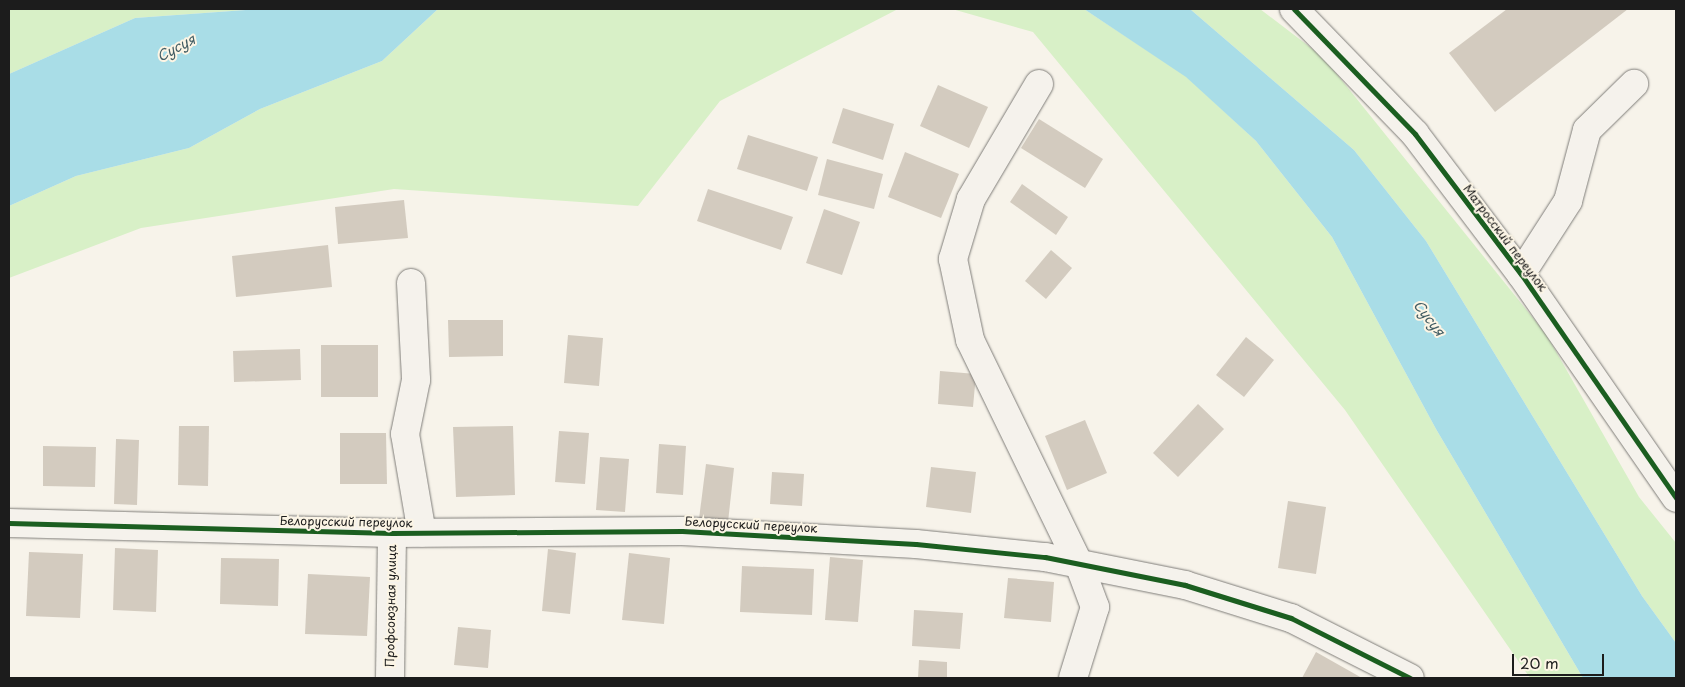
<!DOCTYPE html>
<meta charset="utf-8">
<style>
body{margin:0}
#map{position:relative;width:1685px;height:687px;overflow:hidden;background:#f7f3ea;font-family:"Playpen Sans",sans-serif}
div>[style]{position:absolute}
.green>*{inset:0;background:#d8f0c7}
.water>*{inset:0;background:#a9dde7}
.building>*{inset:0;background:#d3cbbf}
.roads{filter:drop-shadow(0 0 1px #7f7d79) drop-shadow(0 0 1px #7f7d79)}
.minor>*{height:28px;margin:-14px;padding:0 14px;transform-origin:14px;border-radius:14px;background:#f5f2ec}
.cycleway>*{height:5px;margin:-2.5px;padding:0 2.5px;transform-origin:2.5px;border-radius:2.5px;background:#1b5e20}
span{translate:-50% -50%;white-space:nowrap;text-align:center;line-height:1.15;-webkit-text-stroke:4px #fcf5e5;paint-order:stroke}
.street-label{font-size:12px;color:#1c1c1c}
.water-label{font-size:14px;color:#415c63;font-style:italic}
.frame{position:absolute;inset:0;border:10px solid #1c1c1c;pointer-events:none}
.scale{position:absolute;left:1512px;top:654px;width:92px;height:22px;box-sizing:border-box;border:2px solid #1c1c1c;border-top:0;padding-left:6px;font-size:15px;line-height:18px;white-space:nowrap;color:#1c1c1c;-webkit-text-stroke:4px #fcf5e5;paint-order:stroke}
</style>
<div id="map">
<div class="green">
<div style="clip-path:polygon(9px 9px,261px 9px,135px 18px,9px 74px)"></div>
<div style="clip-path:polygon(438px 9px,898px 9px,720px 101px,638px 206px,394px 189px,141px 228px,9px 278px,9px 206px,76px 176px,189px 148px,260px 109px,382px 61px)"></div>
<div style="clip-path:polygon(952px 9px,1084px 9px,1186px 76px,1256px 141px,1332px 237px,1436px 429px,1583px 678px,1530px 678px,1345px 410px,1033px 32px)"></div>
<div style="clip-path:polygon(1190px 9px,1260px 9px,1323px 57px,1546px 334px,1639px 497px,1676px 543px,1676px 643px,1642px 596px,1426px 241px,1354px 150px)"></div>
</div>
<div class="water">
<div style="clip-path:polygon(261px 9px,438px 9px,382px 61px,260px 109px,189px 148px,76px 176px,9px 206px,9px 74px,135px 18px)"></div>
<div style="clip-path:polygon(1084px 9px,1190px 9px,1354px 150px,1426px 241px,1642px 596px,1676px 643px,1676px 678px,1583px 678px,1436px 429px,1332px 237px,1256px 141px,1186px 77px)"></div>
</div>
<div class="building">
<div style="clip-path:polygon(1507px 9px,1628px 9px,1495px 112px,1449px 53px)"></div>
<div style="clip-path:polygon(938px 85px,988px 107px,969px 148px,920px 126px)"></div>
<div style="clip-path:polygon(843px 108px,894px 124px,883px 160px,832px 143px)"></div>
<div style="clip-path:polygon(1039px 119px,1103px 159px,1085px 188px,1021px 148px)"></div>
<div style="clip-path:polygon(748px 135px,818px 157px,807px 191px,737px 169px)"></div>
<div style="clip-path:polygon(905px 152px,959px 174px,941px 218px,888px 197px)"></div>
<div style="clip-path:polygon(827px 159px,883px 174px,874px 209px,818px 195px)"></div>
<div style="clip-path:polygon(1022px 184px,1068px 217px,1056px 235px,1010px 202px)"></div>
<div style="clip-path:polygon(708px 189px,793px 217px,781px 250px,697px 221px)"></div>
<div style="clip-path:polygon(404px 200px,408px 238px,338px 244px,335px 207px)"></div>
<div style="clip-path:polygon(824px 209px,860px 222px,842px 275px,806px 263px)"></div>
<div style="clip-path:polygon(328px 245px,332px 287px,236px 297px,232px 256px)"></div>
<div style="clip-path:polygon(1051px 250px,1072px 268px,1046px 299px,1025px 281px)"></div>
<div style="clip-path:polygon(448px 320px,503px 320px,503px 356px,449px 357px)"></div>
<div style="clip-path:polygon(568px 335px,603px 338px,599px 386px,564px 383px)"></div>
<div style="clip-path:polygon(1246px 337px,1274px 360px,1244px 397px,1216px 375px)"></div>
<div style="clip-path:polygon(321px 345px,378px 345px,378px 397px,321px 397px)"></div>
<div style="clip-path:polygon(300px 349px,301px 380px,234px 382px,233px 351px)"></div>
<div style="clip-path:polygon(940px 371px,976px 374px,973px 407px,938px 404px)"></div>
<div style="clip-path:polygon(1198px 404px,1224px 429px,1178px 477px,1153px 453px)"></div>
<div style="clip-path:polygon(1085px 420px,1107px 473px,1067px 490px,1045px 436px)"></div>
<div style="clip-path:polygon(179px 426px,209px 426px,208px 486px,178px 485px)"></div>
<div style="clip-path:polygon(513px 426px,515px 495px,456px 497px,453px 427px)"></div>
<div style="clip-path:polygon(559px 431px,589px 433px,585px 484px,555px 482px)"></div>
<div style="clip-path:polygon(340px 433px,386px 433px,387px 484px,340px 484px)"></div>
<div style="clip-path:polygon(116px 439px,139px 440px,137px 505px,114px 504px)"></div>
<div style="clip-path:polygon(659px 444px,686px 446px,683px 495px,656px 493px)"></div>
<div style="clip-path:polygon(43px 446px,96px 447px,95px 487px,43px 486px)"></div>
<div style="clip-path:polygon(600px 457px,629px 459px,625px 512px,596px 510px)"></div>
<div style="clip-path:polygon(706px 464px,734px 468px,728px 522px,699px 519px)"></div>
<div style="clip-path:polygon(931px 467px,976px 472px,971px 513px,926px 507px)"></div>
<div style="clip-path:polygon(772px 472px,804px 474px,802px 506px,770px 504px)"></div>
<div style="clip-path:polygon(1288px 501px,1326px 507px,1316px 574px,1278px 568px)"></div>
<div style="clip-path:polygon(115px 548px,158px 550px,156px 612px,113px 610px)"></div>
<div style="clip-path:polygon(548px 549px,576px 553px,570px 614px,542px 611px)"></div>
<div style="clip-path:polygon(29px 552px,83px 554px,80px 618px,26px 616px)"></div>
<div style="clip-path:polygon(629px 553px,670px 558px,664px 624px,622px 620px)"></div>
<div style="clip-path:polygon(830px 557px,863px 560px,858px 622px,825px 620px)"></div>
<div style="clip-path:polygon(221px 558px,279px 559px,278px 606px,220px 604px)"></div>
<div style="clip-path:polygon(742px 566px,814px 569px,812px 615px,740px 612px)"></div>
<div style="clip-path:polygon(308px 574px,370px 577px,367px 636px,305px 634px)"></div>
<div style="clip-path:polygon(1008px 578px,1054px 582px,1051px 622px,1004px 618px)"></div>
<div style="clip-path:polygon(914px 610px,963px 613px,960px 649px,912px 646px)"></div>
<div style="clip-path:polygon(458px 627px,491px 630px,488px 668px,454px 665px)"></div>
<div style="clip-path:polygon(1316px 652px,1362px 678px,1302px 678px)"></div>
<div style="clip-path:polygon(919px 660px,947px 662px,947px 678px,918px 678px)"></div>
</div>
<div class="roads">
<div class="minor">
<div style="left:1294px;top:9px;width:174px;rotate:45.9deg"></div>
<div style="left:1415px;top:134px;width:176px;rotate:52.9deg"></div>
<div style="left:1521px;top:274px;width:272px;rotate:55.3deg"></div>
<div style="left:1039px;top:84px;width:134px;rotate:120.6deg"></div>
<div style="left:971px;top:199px;width:63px;rotate:106.7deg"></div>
<div style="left:953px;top:259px;width:83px;rotate:78.1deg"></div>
<div style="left:970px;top:340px;width:249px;rotate:64.1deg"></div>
<div style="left:1079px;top:564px;width:46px;rotate:69.6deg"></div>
<div style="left:1095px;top:607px;width:74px;rotate:107.2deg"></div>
<div style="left:1521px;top:274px;width:87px;rotate:-57.2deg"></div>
<div style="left:1568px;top:201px;width:73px;rotate:-75deg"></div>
<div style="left:1587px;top:130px;width:66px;rotate:-44.4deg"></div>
<div style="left:411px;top:283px;width:97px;rotate:87deg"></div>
<div style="left:416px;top:380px;width:55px;rotate:101.5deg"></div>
<div style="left:405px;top:434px;width:100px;rotate:80.3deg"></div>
<div style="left:9px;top:523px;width:383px;rotate:1.5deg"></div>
<div style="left:392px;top:533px;width:290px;rotate:-0.4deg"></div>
<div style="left:682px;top:531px;width:234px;rotate:3.2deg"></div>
<div style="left:916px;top:544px;width:130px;rotate:5.8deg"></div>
<div style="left:1045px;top:557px;width:143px;rotate:11.3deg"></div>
<div style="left:1185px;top:585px;width:111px;rotate:17.3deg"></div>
<div style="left:1291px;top:618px;width:133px;rotate:26.8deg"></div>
<div style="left:390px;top:678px;width:145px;rotate:-89.2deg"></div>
</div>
</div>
<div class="cycleway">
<div style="left:1294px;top:9px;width:174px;rotate:45.9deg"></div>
<div style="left:1415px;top:134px;width:176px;rotate:52.9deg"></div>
<div style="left:1521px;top:274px;width:272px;rotate:55.3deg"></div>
<div style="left:9px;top:523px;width:383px;rotate:1.5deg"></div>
<div style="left:392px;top:533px;width:290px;rotate:-0.4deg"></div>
<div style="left:682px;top:531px;width:234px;rotate:3.2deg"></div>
<div style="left:916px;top:544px;width:130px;rotate:5.8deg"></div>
<div style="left:1045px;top:557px;width:143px;rotate:11.3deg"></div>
<div style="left:1185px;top:585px;width:111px;rotate:17.3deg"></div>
<div style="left:1291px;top:618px;width:133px;rotate:26.8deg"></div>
</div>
<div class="street-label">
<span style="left:1505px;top:238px;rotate:53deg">Матросский переулок</span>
<span style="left:346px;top:522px;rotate:1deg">Белорусский переулок</span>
<span style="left:751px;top:525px;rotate:3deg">Белорусский переулок</span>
<span style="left:391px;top:606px;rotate:-89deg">Профсоюзная улица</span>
</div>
<div class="water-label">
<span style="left:176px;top:48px;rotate:-28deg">Сусуя</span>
<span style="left:1429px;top:318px;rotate:52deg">Сусуя</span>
</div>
<div class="frame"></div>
<div class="scale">20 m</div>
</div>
